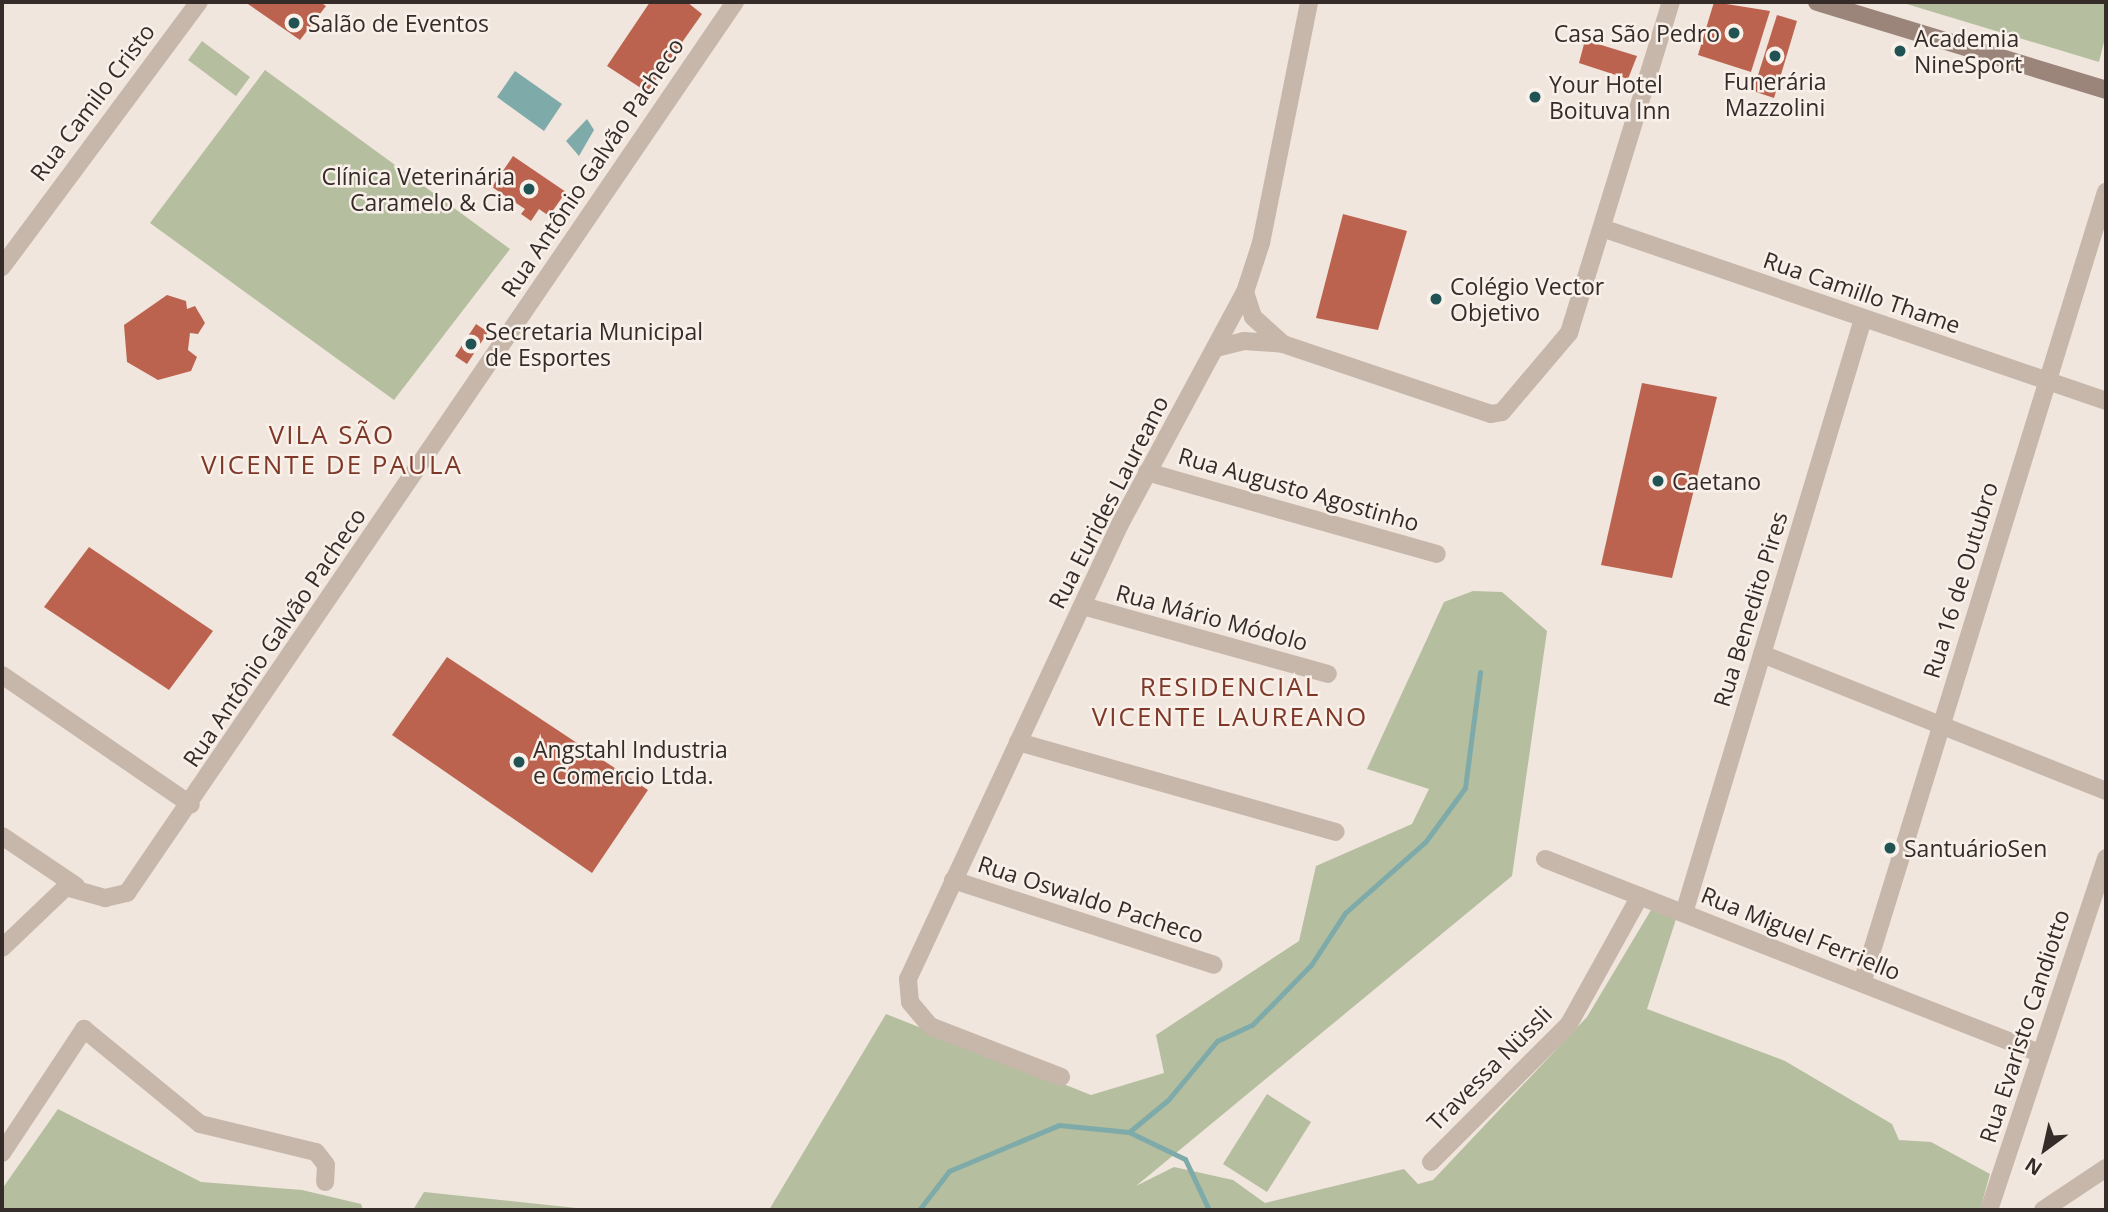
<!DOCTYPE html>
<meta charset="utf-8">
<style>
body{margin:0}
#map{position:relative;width:2108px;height:1212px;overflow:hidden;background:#f0e6dd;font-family:"Open Sans",sans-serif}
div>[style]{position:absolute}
.green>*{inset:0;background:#b5be9e}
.water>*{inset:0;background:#7eabaa}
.stream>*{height:5px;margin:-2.5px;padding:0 2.5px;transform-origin:2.5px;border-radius:2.5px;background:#7eabaa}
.building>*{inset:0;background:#bc634f}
.minor>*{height:18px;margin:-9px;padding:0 9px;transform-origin:9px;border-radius:9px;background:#c7b6aa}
.secondary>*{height:18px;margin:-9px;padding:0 9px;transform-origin:9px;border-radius:9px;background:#9b857b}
.dots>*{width:19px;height:19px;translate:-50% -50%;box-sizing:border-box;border:4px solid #f8f0e9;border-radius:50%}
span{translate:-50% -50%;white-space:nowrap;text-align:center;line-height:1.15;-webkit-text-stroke:5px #f8f0e9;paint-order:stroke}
.poi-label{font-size:23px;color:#352c29}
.left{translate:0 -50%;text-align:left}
.right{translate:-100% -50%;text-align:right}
.street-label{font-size:23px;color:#352c29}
.quarter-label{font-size:26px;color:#7e3828;letter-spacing:2px}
.frame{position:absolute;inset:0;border:4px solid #352c29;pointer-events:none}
.north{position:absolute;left:2010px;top:1114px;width:70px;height:70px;-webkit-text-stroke:5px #f8f0e9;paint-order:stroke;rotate:213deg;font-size:19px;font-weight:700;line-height:28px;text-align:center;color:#352c29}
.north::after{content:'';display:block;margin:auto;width:24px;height:32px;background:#352c29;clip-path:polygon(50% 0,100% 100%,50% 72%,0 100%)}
</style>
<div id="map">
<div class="green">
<div style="clip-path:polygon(1900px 2px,2106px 2px,2106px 34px,2099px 62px)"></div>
<div style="clip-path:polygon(202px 41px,250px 77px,236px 96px,188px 60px)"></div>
<div style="clip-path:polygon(265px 70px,510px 249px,394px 400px,150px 223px)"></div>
<div style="clip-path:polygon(1473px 591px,1502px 592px,1547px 631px,1512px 876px,1136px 1186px,1174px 1167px,1233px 1180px,1265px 1203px,1404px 1169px,1418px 1184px,1433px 1180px,1587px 1017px,1651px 910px,1676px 919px,1647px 1009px,1785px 1061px,1892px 1124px,1899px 1140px,1931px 1142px,1990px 1174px,1980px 1210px,769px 1210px,886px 1014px,1091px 1095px,1164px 1073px,1156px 1035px,1299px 941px,1316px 866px,1412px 824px,1429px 789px,1367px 769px,1444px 602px)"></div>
<div style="clip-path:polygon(1267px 1094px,1311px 1122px,1267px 1192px,1223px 1164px)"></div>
<div style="clip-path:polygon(58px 1109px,201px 1182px,302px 1190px,361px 1204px,363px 1210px,2px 1210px,2px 1189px)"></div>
<div style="clip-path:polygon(424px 1192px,595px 1210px,413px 1210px)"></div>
</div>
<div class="water">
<div style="clip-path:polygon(515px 71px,562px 104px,544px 131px,497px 97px)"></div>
<div style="clip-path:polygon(587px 119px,594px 130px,579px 156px,566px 141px)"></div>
</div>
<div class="stream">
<div style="left:1129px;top:1132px;width:50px;rotate:-39.4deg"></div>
<div style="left:1168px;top:1100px;width:77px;rotate:-50.3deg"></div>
<div style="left:1217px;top:1041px;width:38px;rotate:-25deg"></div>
<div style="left:1252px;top:1025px;width:84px;rotate:-45.5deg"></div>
<div style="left:1311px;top:965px;width:62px;rotate:-56.8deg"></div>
<div style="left:1345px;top:913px;width:108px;rotate:-41.6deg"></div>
<div style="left:1426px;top:841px;width:66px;rotate:-53.7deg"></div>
<div style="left:1465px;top:788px;width:117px;rotate:-82.6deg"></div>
<div style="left:919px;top:1210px;width:49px;rotate:-52.4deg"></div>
<div style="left:949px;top:1171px;width:119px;rotate:-22.7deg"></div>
<div style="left:1059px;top:1125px;width:70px;rotate:5.7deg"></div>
<div style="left:1129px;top:1132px;width:62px;rotate:25.7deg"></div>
<div style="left:1185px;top:1159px;width:56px;rotate:64.8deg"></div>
</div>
<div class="building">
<div style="clip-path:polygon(245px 2px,320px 2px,326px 6px,300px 40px)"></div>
<div style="clip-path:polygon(650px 2px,687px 2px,702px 14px,647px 92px,607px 66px)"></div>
<div style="clip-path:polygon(1714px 2px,1770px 11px,1751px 72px,1698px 55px)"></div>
<div style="clip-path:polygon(1777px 15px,1797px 21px,1774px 98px,1753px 91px)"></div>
<div style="clip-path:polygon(1585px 40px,1637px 56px,1628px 79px,1579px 63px)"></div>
<div style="clip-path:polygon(513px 156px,566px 192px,549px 216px,539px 209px,531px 221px,521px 214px,525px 209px,492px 187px)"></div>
<div style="clip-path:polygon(1343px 214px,1407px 231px,1378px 330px,1316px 318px)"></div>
<div style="clip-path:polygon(167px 295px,186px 301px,187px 309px,195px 306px,205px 323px,198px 334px,190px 333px,188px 350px,197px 357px,191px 371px,158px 380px,127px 362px,124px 325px)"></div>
<div style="clip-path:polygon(476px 324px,488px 332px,467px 364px,455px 356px)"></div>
<div style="clip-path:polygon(1642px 383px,1717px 397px,1672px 578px,1601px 565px)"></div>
<div style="clip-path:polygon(89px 547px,213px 631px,169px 690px,44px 607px)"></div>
<div style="clip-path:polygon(447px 657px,648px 790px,592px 873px,392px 735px)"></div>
</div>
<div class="minor">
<div style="left:1602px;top:228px;width:533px;rotate:18.94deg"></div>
<div style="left:2px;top:267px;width:330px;rotate:-53.4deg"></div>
<div style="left:1245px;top:292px;width:26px;rotate:72deg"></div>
<div style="left:1253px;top:317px;width:40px;rotate:42deg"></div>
<div style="left:1216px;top:348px;width:29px;rotate:-14deg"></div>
<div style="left:1244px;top:341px;width:39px;rotate:4deg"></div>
<div style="left:1283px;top:344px;width:219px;rotate:18.6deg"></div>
<div style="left:1491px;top:414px;width:11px;rotate:-10deg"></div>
<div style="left:1502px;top:412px;width:104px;rotate:-49.7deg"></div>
<div style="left:1569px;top:333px;width:346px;rotate:-72.9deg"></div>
<div style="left:1147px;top:472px;width:301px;rotate:15.8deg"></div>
<div style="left:1083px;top:606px;width:254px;rotate:15.5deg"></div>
<div style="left:1762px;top:654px;width:370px;rotate:21.7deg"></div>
<div style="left:2px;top:675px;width:229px;rotate:34.5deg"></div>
<div style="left:1018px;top:742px;width:330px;rotate:15.8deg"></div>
<div style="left:2px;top:836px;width:89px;rotate:34deg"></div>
<div style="left:1545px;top:859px;width:531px;rotate:21.44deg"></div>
<div style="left:953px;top:880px;width:274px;rotate:18deg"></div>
<div style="left:1684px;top:913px;width:620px;rotate:-73.23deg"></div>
<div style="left:2px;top:948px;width:88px;rotate:-43.6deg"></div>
<div style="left:66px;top:887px;width:41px;rotate:15.8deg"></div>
<div style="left:105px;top:898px;width:23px;rotate:-13deg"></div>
<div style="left:127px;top:893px;width:1079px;rotate:-55.69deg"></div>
<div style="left:1862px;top:983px;width:828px;rotate:-72.86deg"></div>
<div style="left:1061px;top:1077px;width:141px;rotate:-158.7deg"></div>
<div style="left:930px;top:1026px;width:31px;rotate:-130deg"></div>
<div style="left:910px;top:1002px;width:23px;rotate:-95deg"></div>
<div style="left:908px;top:979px;width:502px;rotate:-65.02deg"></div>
<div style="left:1120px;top:524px;width:264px;rotate:-61.7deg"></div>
<div style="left:1245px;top:292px;width:52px;rotate:-71.9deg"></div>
<div style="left:1261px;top:243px;width:246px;rotate:-78.7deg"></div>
<div style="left:2px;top:1153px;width:149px;rotate:-56.5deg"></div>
<div style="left:84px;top:1029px;width:150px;rotate:39.3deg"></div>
<div style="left:200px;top:1124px;width:119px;rotate:13.6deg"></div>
<div style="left:316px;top:1152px;width:16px;rotate:52deg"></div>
<div style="left:326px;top:1165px;width:17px;rotate:93deg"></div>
<div style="left:1431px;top:1162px;width:195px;rotate:-45deg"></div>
<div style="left:1569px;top:1024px;width:146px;rotate:-61deg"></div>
<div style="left:1989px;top:1210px;width:371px;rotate:-71.6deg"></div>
<div style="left:2043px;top:1210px;width:76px;rotate:-33.7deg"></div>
</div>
<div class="secondary">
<div style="left:1817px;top:2px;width:302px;rotate:16.9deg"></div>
</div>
<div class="dots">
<div style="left:294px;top:23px;background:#225354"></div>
<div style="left:1734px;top:33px;background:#225354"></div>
<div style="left:1900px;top:51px;background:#225354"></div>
<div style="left:1775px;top:56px;background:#225354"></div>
<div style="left:1535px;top:97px;background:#225354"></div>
<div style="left:529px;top:189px;background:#225354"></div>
<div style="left:1436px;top:299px;background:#225354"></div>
<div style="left:471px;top:344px;background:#225354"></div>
<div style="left:1658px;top:481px;background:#225354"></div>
<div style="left:519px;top:762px;background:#225354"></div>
<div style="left:1890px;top:848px;background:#225354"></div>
</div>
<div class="poi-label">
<span class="left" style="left:308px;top:23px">Salão de Eventos</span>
<span class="right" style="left:1720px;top:33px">Casa São Pedro</span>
<span class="left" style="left:1914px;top:51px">Academia<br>NineSport</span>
<span style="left:1775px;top:94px">Funerária<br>Mazzolini</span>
<span class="left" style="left:1549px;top:97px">Your Hotel<br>Boituva Inn</span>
<span class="right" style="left:515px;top:189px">Clínica Veterinária<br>Caramelo &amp; Cia</span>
<span class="left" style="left:1450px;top:299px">Colégio Vector<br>Objetivo</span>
<span class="left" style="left:485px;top:344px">Secretaria Municipal<br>de Esportes</span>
<span class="left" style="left:1672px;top:481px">Caetano</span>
<span class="left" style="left:533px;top:762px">Angstahl Industria<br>e Comercio Ltda.</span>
<span class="left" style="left:1904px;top:848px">SantuárioSen</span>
</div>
<div class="street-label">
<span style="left:92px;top:102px;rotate:-53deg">Rua Camilo Cristo</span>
<span style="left:592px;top:167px;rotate:-56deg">Rua Antônio Galvão Pacheco</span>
<span style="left:1862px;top:292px;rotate:19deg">Rua Camillo Thame</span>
<span style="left:1299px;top:489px;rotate:16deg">Rua Augusto Agostinho</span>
<span style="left:1108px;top:502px;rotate:-63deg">Rua Eurides Laureano</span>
<span style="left:1960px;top:580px;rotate:-73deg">Rua 16 de Outubro</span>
<span style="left:1750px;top:609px;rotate:-73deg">Rua Benedito Pires</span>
<span style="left:1212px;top:617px;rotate:15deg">Rua Mário Módolo</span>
<span style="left:274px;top:637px;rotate:-56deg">Rua Antônio Galvão Pacheco</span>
<span style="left:1091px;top:899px;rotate:18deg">Rua Oswaldo Pacheco</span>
<span style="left:1801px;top:933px;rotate:22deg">Rua Miguel Ferriello</span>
<span style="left:2024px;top:1026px;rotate:-72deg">Rua Evaristo Candiotto</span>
<span style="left:1489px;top:1068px;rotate:-45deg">Travessa Nüssli</span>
</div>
<div class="quarter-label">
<span style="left:332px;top:450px">VILA SÃO<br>VICENTE DE PAULA</span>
<span style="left:1230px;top:702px">RESIDENCIAL<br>VICENTE LAUREANO</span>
</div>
<div class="frame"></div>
<div class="north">N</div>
</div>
